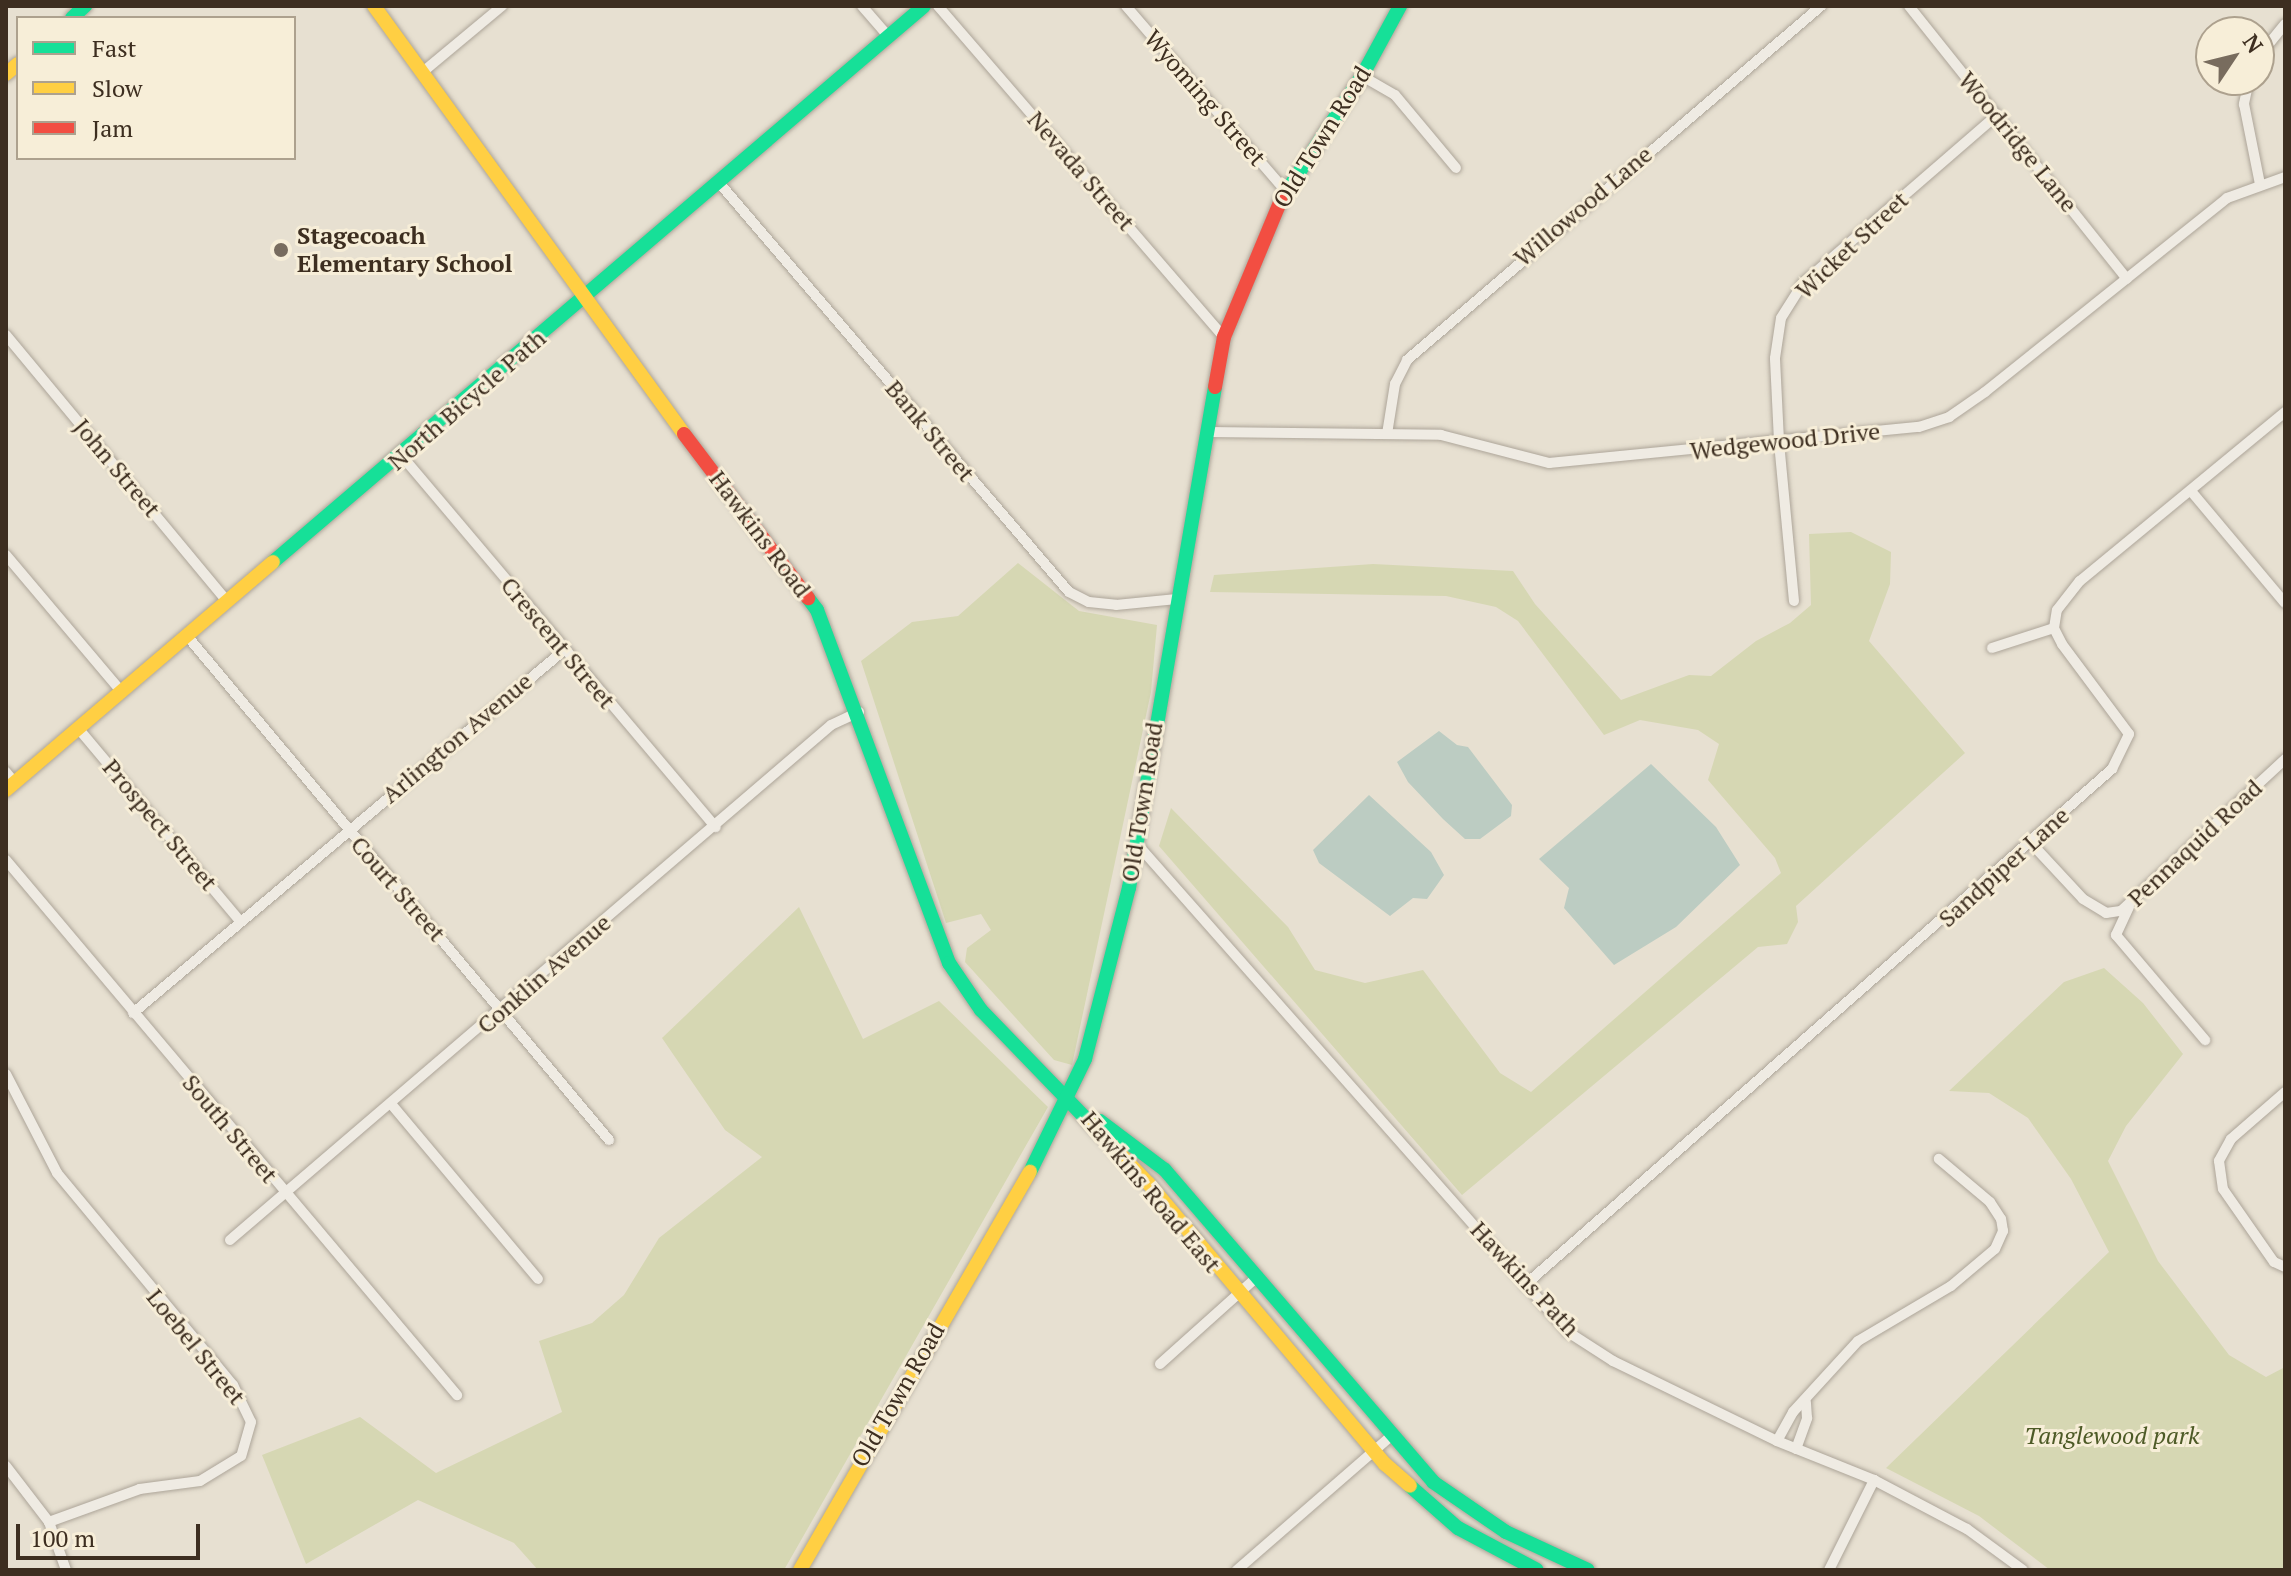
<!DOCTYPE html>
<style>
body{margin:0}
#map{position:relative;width:2291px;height:1576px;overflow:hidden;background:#e7e0d1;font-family:"PT Serif",serif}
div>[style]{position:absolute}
.green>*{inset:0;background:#d6d7b3}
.water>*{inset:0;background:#bcccc2}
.roads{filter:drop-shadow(0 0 2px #ada599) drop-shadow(0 0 2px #ada599)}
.street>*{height:10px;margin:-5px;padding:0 5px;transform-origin:5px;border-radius:5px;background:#efebe3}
.fast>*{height:14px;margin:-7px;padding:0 7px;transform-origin:7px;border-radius:7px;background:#16e098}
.slow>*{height:14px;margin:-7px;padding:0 7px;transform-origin:7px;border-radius:7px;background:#ffcf43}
.jam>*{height:14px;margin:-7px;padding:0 7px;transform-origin:7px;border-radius:7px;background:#f24e42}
.dots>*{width:22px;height:22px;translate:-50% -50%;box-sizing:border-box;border:4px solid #f7eed8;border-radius:50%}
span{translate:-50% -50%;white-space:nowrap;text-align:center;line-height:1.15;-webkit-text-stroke:6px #f7eed8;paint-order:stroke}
.street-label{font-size:24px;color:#3d2e20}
.poi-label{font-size:24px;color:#3d2e20;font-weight:700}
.left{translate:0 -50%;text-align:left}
.park-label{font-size:24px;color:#4d5a26;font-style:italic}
.frame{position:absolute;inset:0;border:8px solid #3d2e20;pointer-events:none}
.legend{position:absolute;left:16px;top:16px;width:280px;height:144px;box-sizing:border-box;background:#f7eed8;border:2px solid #ada18e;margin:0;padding:10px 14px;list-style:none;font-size:24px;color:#3d2e20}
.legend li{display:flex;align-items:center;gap:16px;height:40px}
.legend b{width:40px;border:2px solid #ada18e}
.north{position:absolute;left:2195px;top:16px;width:80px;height:80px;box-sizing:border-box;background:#f7eed8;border:2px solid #ada18e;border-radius:50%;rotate:55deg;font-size:22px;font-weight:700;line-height:32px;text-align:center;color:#3d2e20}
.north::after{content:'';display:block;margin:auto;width:28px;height:36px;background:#786c5e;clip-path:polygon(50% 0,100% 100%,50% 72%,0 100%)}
.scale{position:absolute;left:16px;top:1524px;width:184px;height:36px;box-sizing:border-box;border:4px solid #3d2e20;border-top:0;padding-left:10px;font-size:24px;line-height:28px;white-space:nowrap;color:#3d2e20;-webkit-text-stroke:6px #f7eed8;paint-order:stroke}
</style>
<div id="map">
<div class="green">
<div style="clip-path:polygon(1851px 532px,1891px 552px,1890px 584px,1869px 641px,1965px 753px,1796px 906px,1798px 922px,1787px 944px,1758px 947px,1462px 1195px,1159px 846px,1171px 808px,1288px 927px,1315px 970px,1365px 983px,1423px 970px,1500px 1073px,1531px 1092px,1781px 873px,1775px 858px,1708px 780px,1719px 744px,1698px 730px,1640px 720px,1604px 735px,1518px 621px,1496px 607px,1446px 596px,1210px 592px,1214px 575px,1373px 564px,1513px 571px,1535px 604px,1621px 700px,1689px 675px,1711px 676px,1756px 641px,1790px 623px,1811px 605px,1809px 534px)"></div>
<div style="clip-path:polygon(1018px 563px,1079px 611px,1157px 625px,1151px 692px,1072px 1065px,1054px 1060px,965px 962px,967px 948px,991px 930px,981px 914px,946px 923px,861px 661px,912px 622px,958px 616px)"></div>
<div style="clip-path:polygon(799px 907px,863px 1039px,939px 1001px,1048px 1107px,784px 1570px,538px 1570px,514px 1543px,418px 1500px,306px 1564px,262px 1455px,360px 1417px,436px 1473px,562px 1412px,539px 1341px,592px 1323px,624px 1295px,659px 1238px,762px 1157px,725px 1130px,662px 1038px)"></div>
<div style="clip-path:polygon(2104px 968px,2143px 1003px,2183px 1054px,2126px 1126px,2108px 1161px,2158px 1261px,2229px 1355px,2266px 1377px,2285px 1367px,2285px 1570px,2050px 1570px,1979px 1516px,1886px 1468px,2109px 1252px,2071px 1179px,2028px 1118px,1989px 1093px,1949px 1091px,2064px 982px)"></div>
</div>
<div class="water">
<div style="clip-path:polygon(1439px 731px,1457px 745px,1468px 747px,1512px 805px,1511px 816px,1480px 839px,1465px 839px,1443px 819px,1408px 782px,1397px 762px)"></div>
<div style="clip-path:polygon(1651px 764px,1716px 827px,1740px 865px,1676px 927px,1614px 965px,1564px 908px,1569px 888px,1539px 859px)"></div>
<div style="clip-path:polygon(1369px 795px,1431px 852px,1444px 875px,1427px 899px,1413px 898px,1390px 916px,1319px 863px,1313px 850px)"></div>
</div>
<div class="roads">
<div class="street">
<div style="left:862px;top:6px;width:40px;rotate:49deg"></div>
<div style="left:938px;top:6px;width:437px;rotate:49.2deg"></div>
<div style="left:1126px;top:6px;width:243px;rotate:49.2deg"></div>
<div style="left:1909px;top:6px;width:349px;rotate:51.4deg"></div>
<div style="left:2259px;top:56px;width:41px;rotate:-50.9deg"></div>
<div style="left:424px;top:71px;width:102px;rotate:-39.8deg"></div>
<div style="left:1362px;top:76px;width:38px;rotate:30deg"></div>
<div style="left:1395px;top:95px;width:95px;rotate:50.1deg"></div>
<div style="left:2249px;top:80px;width:25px;rotate:102deg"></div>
<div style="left:2244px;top:104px;width:82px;rotate:78.7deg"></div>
<div style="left:721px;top:185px;width:535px;rotate:49.47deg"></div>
<div style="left:1069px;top:592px;width:22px;rotate:27deg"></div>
<div style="left:1089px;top:602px;width:27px;rotate:6deg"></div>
<div style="left:1116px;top:605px;width:61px;rotate:-5.6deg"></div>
<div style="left:6px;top:335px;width:346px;rotate:50.3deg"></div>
<div style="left:1208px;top:432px;width:233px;rotate:0.7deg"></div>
<div style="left:1441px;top:435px;width:112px;rotate:14.5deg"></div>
<div style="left:1549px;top:463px;width:372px;rotate:-5.6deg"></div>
<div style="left:1919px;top:427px;width:32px;rotate:-18deg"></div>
<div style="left:1949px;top:417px;width:44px;rotate:-34.8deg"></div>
<div style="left:1985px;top:392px;width:310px;rotate:-38.7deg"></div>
<div style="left:2227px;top:198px;width:62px;rotate:-19.9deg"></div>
<div style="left:1387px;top:434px;width:51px;rotate:-80.9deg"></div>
<div style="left:1395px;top:384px;width:27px;rotate:-63deg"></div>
<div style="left:1407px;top:360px;width:545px;rotate:-40.53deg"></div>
<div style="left:402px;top:456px;width:486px;rotate:49.8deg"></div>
<div style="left:2191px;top:491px;width:146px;rotate:50deg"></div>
<div style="left:6px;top:555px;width:178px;rotate:49.8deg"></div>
<div style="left:1794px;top:601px;width:161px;rotate:-95.4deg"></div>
<div style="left:1779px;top:441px;width:83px;rotate:-92.8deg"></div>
<div style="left:1775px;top:358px;width:40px;rotate:-81.5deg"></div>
<div style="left:1781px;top:318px;width:41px;rotate:-57.8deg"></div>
<div style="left:1803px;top:283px;width:257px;rotate:-40.9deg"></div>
<div style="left:188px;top:637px;width:656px;rotate:50.07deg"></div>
<div style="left:1992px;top:648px;width:65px;rotate:-17.9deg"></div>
<div style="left:78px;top:728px;width:253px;rotate:50deg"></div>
<div style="left:6px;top:772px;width:14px;rotate:51deg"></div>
<div style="left:2031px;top:843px;width:76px;rotate:47.1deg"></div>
<div style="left:2083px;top:899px;width:27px;rotate:31deg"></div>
<div style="left:2106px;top:913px;width:15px;rotate:-8deg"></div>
<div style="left:2121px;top:911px;width:224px;rotate:-42.8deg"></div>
<div style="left:1137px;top:844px;width:651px;rotate:48.55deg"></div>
<div style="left:1568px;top:1332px;width:54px;rotate:32.8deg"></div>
<div style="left:1613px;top:1361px;width:182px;rotate:26deg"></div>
<div style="left:1777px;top:1441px;width:105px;rotate:21.9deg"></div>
<div style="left:1874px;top:1480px;width:105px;rotate:27.8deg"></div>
<div style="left:1967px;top:1529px;width:69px;rotate:36.2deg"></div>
<div style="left:6px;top:860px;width:700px;rotate:49.87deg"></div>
<div style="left:2129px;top:907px;width:31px;rotate:115deg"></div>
<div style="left:2116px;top:935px;width:138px;rotate:49.7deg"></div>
<div style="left:133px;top:1013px;width:562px;rotate:-40.09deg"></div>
<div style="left:6px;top:1074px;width:111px;rotate:62.7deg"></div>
<div style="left:57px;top:1173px;width:276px;rotate:50.3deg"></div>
<div style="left:233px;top:1385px;width:41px;rotate:64.1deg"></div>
<div style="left:251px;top:1422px;width:35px;rotate:106deg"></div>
<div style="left:241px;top:1456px;width:48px;rotate:148.6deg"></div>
<div style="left:200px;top:1481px;width:61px;rotate:172.4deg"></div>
<div style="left:140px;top:1489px;width:97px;rotate:160.1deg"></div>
<div style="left:2285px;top:1092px;width:72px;rotate:139deg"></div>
<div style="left:2231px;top:1139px;width:25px;rotate:119deg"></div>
<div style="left:2219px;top:1161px;width:28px;rotate:82deg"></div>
<div style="left:2223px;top:1189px;width:89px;rotate:55.1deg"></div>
<div style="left:2274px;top:1262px;width:12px;rotate:24deg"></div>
<div style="left:392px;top:1105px;width:227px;rotate:50deg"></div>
<div style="left:230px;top:1240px;width:791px;rotate:-40.59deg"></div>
<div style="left:831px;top:725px;width:31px;rotate:-25deg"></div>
<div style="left:1525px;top:1285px;width:782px;rotate:-41.32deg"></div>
<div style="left:2112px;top:769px;width:39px;rotate:-64deg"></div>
<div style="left:2129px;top:734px;width:112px;rotate:-126.7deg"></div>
<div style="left:2062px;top:644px;width:18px;rotate:-117deg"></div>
<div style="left:2054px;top:628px;width:18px;rotate:-81deg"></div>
<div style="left:2057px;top:610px;width:37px;rotate:-52deg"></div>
<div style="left:2080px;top:581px;width:266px;rotate:-39.5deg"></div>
<div style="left:1160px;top:1364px;width:129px;rotate:-41.9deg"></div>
<div style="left:1777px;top:1441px;width:33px;rotate:-61deg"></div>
<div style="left:1793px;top:1412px;width:96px;rotate:-47.5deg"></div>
<div style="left:1858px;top:1341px;width:108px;rotate:-30.6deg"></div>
<div style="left:1951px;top:1286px;width:57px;rotate:-40.1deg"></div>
<div style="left:1995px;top:1249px;width:20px;rotate:-66deg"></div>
<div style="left:2003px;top:1231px;width:12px;rotate:-99deg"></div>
<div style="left:2001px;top:1219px;width:20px;rotate:-123deg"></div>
<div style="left:1990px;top:1202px;width:67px;rotate:-139.9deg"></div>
<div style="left:1796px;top:1449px;width:33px;rotate:-70deg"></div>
<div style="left:1807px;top:1418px;width:16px;rotate:-94deg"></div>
<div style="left:6px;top:1466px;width:71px;rotate:52.5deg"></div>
<div style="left:49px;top:1522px;width:51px;rotate:70.5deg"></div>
<div style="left:1237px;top:1570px;width:203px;rotate:-41deg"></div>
<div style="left:1829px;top:1570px;width:101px;rotate:-63.4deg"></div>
</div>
<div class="fast">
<div style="left:72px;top:18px;width:18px;rotate:-43deg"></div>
<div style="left:1281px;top:200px;width:148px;rotate:-56.8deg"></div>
<div style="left:1362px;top:76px;width:80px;rotate:-61.5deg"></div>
<div style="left:273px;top:562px;width:856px;rotate:-40.5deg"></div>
<div style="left:808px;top:598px;width:15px;rotate:53deg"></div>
<div style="left:817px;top:610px;width:377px;rotate:69.5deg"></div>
<div style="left:949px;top:963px;width:57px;rotate:55.8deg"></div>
<div style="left:981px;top:1010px;width:157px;rotate:46deg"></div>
<div style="left:1100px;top:1121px;width:81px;rotate:37deg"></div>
<div style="left:1165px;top:1170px;width:411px;rotate:49.3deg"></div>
<div style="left:1433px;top:1482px;width:88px;rotate:34.4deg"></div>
<div style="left:1506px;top:1532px;width:90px;rotate:24.9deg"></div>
<div style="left:1030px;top:1172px;width:126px;rotate:-64deg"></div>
<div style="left:1085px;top:1059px;width:177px;rotate:-75.6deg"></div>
<div style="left:1129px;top:888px;width:508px;rotate:-80.26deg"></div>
<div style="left:1410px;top:1486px;width:64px;rotate:41.2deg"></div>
<div style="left:1458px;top:1528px;width:89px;rotate:28deg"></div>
</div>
<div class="slow">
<div style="left:374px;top:6px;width:528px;rotate:54.08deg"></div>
<div style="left:6px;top:74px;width:16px;rotate:-40deg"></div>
<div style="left:6px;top:790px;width:351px;rotate:-40.5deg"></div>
<div style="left:1090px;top:1123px;width:85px;rotate:46deg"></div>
<div style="left:1149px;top:1184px;width:366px;rotate:49.9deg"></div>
<div style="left:1385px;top:1464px;width:33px;rotate:41deg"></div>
<div style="left:800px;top:1570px;width:460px;rotate:-60deg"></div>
</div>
<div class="jam">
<div style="left:1215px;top:387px;width:51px;rotate:-79.8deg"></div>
<div style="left:1224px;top:337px;width:148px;rotate:-67.4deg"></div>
<div style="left:684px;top:434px;width:206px;rotate:52.9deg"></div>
</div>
</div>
<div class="dots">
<div style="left:281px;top:250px;background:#786c5e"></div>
</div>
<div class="street-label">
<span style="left:1205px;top:98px;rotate:49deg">Wyoming Street</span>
<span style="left:1322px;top:137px;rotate:-58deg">Old Town Road</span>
<span style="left:2018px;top:142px;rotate:51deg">Woodridge Lane</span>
<span style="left:1081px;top:171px;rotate:49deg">Nevada Street</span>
<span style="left:1583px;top:206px;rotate:-40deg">Willowood Lane</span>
<span style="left:1852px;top:245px;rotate:-43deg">Wicket Street</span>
<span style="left:467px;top:400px;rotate:-41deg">North Bicycle Path</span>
<span style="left:930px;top:431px;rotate:50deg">Bank Street</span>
<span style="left:1785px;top:441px;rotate:-6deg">Wedgewood Drive</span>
<span style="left:117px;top:468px;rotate:50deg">John Street</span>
<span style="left:760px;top:534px;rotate:53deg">Hawkins Road</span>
<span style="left:558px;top:643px;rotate:50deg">Crescent Street</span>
<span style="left:457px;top:738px;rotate:-40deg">Arlington Avenue</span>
<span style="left:1142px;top:802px;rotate:-81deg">Old Town Road</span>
<span style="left:160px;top:825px;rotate:50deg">Prospect Street</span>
<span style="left:2195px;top:843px;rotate:-43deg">Pennaquid Road</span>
<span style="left:2004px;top:867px;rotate:-42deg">Sandpiper Lane</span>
<span style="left:398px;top:889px;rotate:49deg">Court Street</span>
<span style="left:544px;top:974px;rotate:-41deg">Conklin Avenue</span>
<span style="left:230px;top:1129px;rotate:50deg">South Street</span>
<span style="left:1151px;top:1192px;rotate:50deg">Hawkins Road East</span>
<span style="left:1525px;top:1279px;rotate:47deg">Hawkins Path</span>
<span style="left:196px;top:1347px;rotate:51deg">Loebel Street</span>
<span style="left:898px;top:1395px;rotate:-60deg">Old Town Road</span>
</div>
<div class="poi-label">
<span class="left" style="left:297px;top:250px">Stagecoach<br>Elementary School</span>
</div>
<div class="park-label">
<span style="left:2112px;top:1436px">Tanglewood park</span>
</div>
<div class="frame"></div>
<ul class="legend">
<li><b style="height:10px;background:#16e098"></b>Fast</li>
<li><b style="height:10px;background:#ffcf43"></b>Slow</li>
<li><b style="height:10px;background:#f24e42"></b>Jam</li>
</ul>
<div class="north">N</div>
<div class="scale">100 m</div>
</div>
